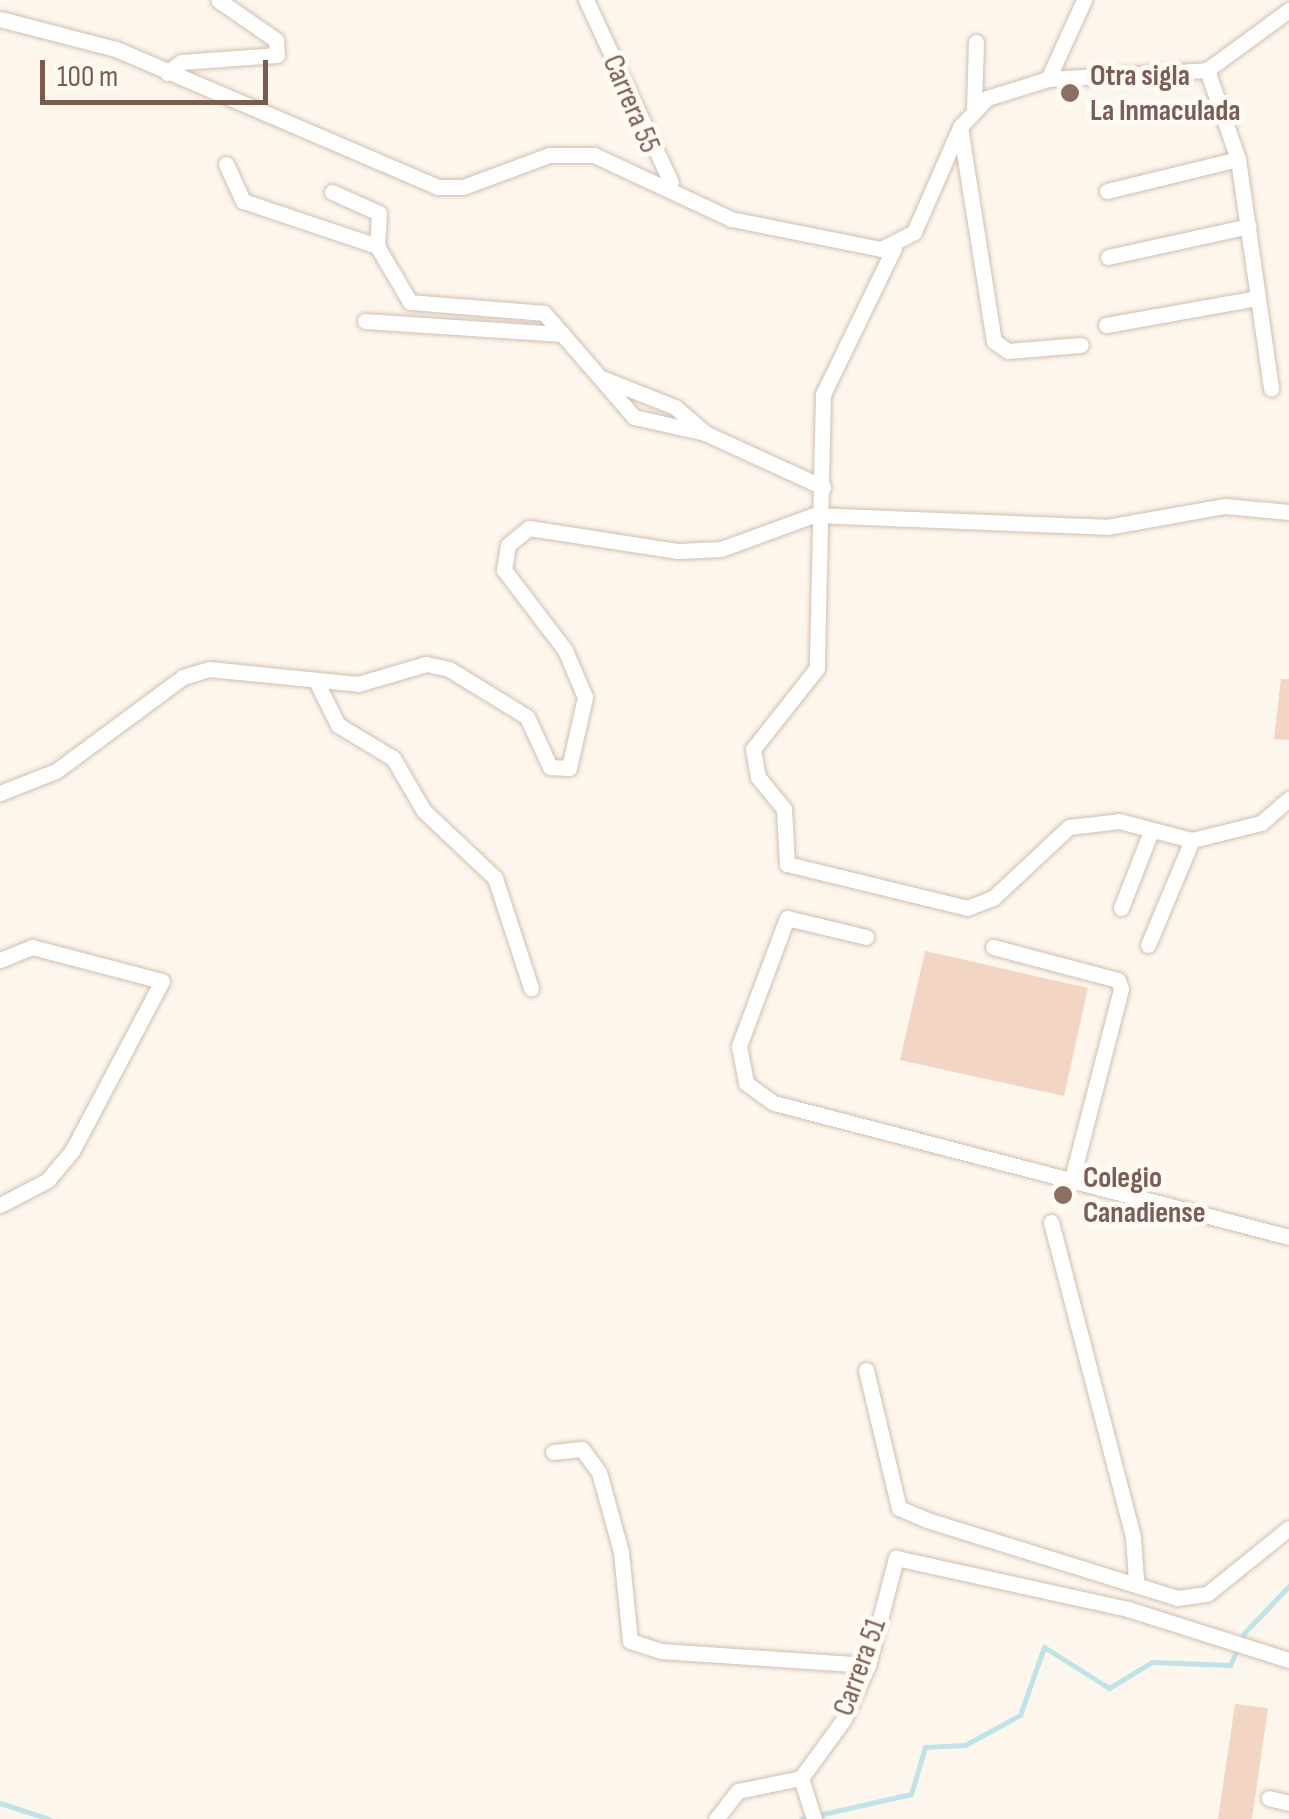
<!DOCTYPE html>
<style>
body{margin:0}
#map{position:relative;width:1289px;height:1819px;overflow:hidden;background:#fdf6ec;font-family:"Sofia Sans Condensed",sans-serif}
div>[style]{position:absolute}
.stream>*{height:5px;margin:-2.5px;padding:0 2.5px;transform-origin:2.5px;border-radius:2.5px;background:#bfe3e8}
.building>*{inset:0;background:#f3d5c3}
.roads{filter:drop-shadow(0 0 2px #d1beb0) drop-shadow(0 0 2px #d1beb0)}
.minor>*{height:15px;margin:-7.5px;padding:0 7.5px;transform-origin:7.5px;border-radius:7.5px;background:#fff}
.dots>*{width:28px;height:28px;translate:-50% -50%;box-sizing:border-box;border:5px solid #fffaf3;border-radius:50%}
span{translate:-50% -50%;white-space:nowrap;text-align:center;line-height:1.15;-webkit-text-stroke:10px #fffaf3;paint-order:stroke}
.education-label{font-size:30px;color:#785e54;font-weight:700}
.left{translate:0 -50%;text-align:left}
.street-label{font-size:30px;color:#7a5c4d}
.scale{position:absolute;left:40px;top:60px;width:228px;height:45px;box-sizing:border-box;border:5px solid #7a5c4d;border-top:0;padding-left:12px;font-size:30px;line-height:35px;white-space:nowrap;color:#7a5c4d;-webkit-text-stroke:8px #fffaf3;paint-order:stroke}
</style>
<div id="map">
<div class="stream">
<div style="left:0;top:1803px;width:52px;rotate:18.1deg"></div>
<div style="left:801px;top:1819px;width:113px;rotate:-12.8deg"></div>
<div style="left:911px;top:1794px;width:49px;rotate:-73.4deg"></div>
<div style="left:925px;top:1747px;width:40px;rotate:-2.9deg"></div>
<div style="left:965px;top:1745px;width:63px;rotate:-28.6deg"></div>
<div style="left:1020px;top:1715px;width:72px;rotate:-70.6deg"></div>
<div style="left:1044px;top:1647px;width:77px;rotate:32.2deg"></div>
<div style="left:1109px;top:1688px;width:50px;rotate:-31.2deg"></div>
<div style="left:1152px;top:1662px;width:78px;rotate:2.2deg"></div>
<div style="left:1230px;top:1665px;width:36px;rotate:-66deg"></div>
<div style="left:1245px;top:1632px;width:64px;rotate:-46.3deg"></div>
</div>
<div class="building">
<div style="clip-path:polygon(1281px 679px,1289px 679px,1289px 740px,1274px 739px)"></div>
<div style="clip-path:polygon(925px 951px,1088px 988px,1064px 1096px,900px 1060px)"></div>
<div style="clip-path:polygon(1235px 1704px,1268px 1708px,1252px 1819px,1218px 1819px)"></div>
</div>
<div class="roads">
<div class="minor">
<div style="left:586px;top:0;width:201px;rotate:65deg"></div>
<div style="left:0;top:19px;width:120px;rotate:14.5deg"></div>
<div style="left:116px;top:49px;width:350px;rotate:23.2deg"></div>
<div style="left:438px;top:187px;width:25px"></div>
<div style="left:463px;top:187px;width:92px;rotate:-20.4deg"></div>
<div style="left:549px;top:155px;width:45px"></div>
<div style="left:594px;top:155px;width:151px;rotate:25deg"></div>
<div style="left:731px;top:219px;width:153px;rotate:11.3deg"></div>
<div style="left:881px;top:249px;width:37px;rotate:-27deg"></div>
<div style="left:914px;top:232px;width:115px;rotate:-66.3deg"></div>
<div style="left:960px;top:127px;width:40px;rotate:-47deg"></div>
<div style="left:987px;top:98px;width:64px;rotate:-17.3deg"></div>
<div style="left:1048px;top:79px;width:159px;rotate:-3.2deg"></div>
<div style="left:1207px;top:70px;width:102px;rotate:-36.2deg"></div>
<div style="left:1207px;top:70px;width:94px;rotate:70.8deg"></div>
<div style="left:1238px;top:159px;width:232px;rotate:81.8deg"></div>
<div style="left:167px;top:73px;width:18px;rotate:-38deg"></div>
<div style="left:181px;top:62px;width:96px;rotate:-4.2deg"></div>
<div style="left:277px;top:55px;width:15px;rotate:-94deg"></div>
<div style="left:276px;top:40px;width:70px;rotate:-145.4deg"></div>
<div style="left:1048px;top:79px;width:87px;rotate:-65.5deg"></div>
<div style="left:974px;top:108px;width:66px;rotate:-88.3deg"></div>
<div style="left:960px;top:127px;width:217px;rotate:81deg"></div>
<div style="left:994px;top:341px;width:17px;rotate:36deg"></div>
<div style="left:1008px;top:351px;width:73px;rotate:-4.7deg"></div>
<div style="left:226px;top:164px;width:41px;rotate:65.3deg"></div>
<div style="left:243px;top:201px;width:141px;rotate:18.6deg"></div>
<div style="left:377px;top:246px;width:65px;rotate:59.5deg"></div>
<div style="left:410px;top:302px;width:134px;rotate:4.7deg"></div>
<div style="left:544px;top:313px;width:138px;rotate:49.1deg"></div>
<div style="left:634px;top:417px;width:73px;rotate:12.7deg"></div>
<div style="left:705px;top:433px;width:130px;rotate:24.6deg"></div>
<div style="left:1107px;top:191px;width:135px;rotate:-13.7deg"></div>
<div style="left:332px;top:192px;width:51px;rotate:24.1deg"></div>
<div style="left:379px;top:213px;width:33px;rotate:93deg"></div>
<div style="left:894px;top:248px;width:162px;rotate:115.9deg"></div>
<div style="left:823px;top:394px;width:274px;rotate:91.3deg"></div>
<div style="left:817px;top:668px;width:103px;rotate:128.3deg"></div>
<div style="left:753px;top:749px;width:28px;rotate:80deg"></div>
<div style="left:758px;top:777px;width:41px;rotate:50.9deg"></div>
<div style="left:784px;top:809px;width:55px;rotate:86.9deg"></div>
<div style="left:787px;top:864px;width:185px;rotate:13.7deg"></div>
<div style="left:967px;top:908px;width:28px;rotate:-21deg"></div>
<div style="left:993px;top:898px;width:104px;rotate:-43.1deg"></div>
<div style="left:1069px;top:827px;width:50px;rotate:-6.8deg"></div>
<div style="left:1119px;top:821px;width:75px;rotate:14.6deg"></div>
<div style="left:1192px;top:840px;width:71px;rotate:-13.8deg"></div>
<div style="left:1261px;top:823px;width:37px;rotate:-41deg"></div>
<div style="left:1108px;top:257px;width:144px;rotate:-12.4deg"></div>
<div style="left:365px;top:321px;width:198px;rotate:3.8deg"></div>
<div style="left:1106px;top:325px;width:153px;rotate:-10.1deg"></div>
<div style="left:604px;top:379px;width:76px;rotate:21.5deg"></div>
<div style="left:675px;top:407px;width:40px;rotate:41deg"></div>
<div style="left:317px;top:683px;width:47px;rotate:63.4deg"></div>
<div style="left:338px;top:725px;width:64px;rotate:31deg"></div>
<div style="left:393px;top:758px;width:61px;rotate:59.7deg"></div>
<div style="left:424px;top:811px;width:98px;rotate:43.3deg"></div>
<div style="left:495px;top:878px;width:116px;rotate:71.9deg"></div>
<div style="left:0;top:793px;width:60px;rotate:-21.4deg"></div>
<div style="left:56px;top:771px;width:158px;rotate:-36.5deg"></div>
<div style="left:183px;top:677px;width:27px;rotate:-17deg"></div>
<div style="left:209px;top:669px;width:150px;rotate:5.7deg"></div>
<div style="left:358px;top:684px;width:71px;rotate:-16.4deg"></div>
<div style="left:426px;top:664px;width:24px;rotate:12deg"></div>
<div style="left:449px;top:669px;width:92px;rotate:31.6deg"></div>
<div style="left:527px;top:717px;width:55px;rotate:65.3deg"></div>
<div style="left:550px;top:767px;width:19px;rotate:3deg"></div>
<div style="left:569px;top:768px;width:73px;rotate:-77.3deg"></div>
<div style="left:585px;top:697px;width:51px;rotate:-113.1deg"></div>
<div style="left:565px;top:650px;width:101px;rotate:-127.3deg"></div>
<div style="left:504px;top:570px;width:25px;rotate:-81deg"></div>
<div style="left:508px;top:545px;width:27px;rotate:-39deg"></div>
<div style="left:529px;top:528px;width:151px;rotate:8.8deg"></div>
<div style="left:678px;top:551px;width:43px;rotate:-2.7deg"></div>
<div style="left:721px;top:549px;width:99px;rotate:-20.1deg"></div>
<div style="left:814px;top:515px;width:293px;rotate:2.3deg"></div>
<div style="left:1107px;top:527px;width:120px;rotate:-10.1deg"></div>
<div style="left:1225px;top:506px;width:64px;rotate:5.4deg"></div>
<div style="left:1121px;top:908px;width:83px;rotate:-68.7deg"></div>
<div style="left:866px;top:937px;width:81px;rotate:-166.5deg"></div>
<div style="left:787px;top:918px;width:137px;rotate:110.6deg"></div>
<div style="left:739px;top:1046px;width:38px;rotate:79deg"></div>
<div style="left:746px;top:1083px;width:34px;rotate:36deg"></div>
<div style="left:774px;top:1103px;width:532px;rotate:14.58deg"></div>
<div style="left:1148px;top:945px;width:114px;rotate:-67.3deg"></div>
<div style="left:993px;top:947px;width:129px;rotate:14.8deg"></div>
<div style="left:1118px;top:980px;width:9px;rotate:72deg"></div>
<div style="left:1121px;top:989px;width:199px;rotate:104.5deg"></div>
<div style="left:0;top:960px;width:35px;rotate:-22deg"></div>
<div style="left:32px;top:947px;width:134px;rotate:14.7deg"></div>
<div style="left:162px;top:981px;width:192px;rotate:117.9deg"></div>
<div style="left:72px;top:1151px;width:38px;rotate:130deg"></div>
<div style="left:48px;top:1180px;width:54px;rotate:152.5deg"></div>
<div style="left:1051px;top:1222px;width:325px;rotate:75.4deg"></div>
<div style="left:1133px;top:1537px;width:43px;rotate:86deg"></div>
<div style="left:866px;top:1370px;width:142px;rotate:76.6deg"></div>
<div style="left:899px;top:1508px;width:30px;rotate:23deg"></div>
<div style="left:927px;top:1520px;width:262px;rotate:17.3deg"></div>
<div style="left:1177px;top:1598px;width:30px;rotate:-8deg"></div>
<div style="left:1207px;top:1594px;width:105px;rotate:-38.8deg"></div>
<div style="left:553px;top:1452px;width:29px;rotate:-6deg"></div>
<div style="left:582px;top:1449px;width:29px;rotate:54deg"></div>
<div style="left:599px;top:1472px;width:83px;rotate:74.6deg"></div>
<div style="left:621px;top:1552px;width:89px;rotate:84.2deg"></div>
<div style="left:630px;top:1641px;width:33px;rotate:18deg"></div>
<div style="left:661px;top:1651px;width:207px;rotate:3.9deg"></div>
<div style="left:1269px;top:1798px;width:21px;rotate:14deg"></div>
<div style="left:716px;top:1819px;width:36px;rotate:-52deg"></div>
<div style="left:738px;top:1791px;width:64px;rotate:-11.7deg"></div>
<div style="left:814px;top:1819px;width:43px;rotate:-107.6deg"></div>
<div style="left:801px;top:1778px;width:73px;rotate:-53.9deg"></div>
<div style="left:844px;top:1719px;width:59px;rotate:-66deg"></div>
<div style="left:868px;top:1665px;width:111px;rotate:-75.3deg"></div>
<div style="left:896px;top:1558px;width:238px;rotate:12.4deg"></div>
<div style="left:1128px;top:1609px;width:169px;rotate:17.6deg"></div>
</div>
</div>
<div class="dots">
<div style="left:1070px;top:93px;background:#8d6e63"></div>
<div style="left:1063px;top:1195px;background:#8d6e63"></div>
</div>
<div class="education-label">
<span class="left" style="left:1090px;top:93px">Otra sigla<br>La Inmaculada</span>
<span class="left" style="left:1083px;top:1195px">Colegio<br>Canadiense</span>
</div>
<div class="street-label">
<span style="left:631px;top:104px;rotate:67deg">Carrera 55</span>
<span style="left:860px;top:1667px;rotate:-70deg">Carrera 51</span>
</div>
<div class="scale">100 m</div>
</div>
